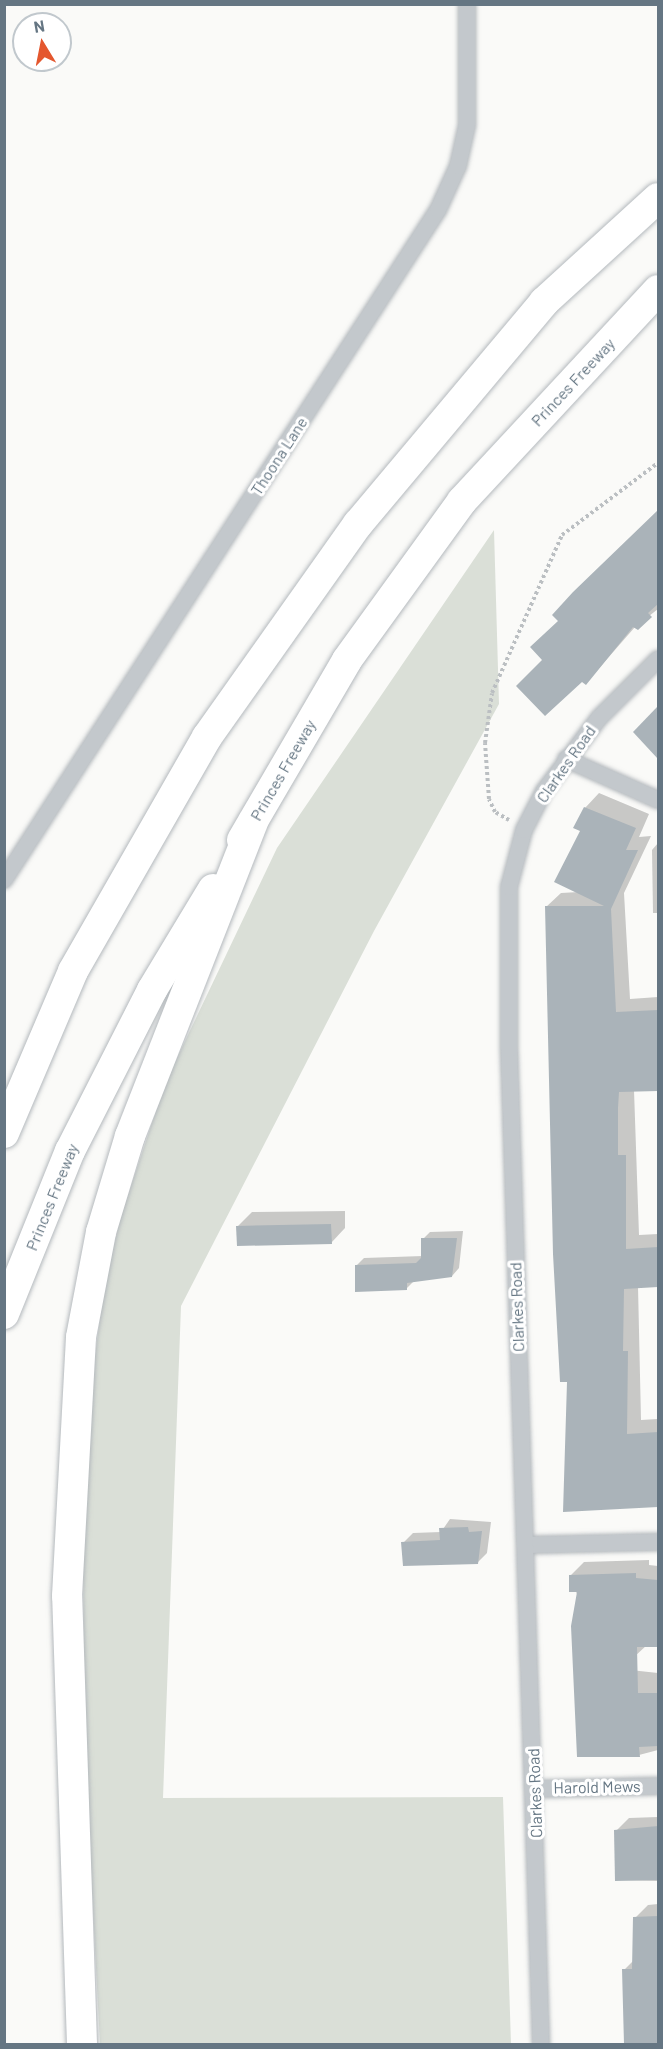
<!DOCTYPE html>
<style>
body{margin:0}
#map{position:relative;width:663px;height:2049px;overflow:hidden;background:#fafaf8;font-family:Barlow,sans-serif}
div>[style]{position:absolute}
.green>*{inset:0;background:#dadfd7}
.shadow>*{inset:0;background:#0003}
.building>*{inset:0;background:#aab3b9}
.path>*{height:4px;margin-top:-2px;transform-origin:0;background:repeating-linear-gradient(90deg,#bbbfc2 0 3px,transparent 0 6px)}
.roads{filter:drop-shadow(0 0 2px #b4b9bd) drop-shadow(0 0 2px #b4b9bd)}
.street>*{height:16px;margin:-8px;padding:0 8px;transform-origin:8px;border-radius:8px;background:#c3c8cc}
.highway>*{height:30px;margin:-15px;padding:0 15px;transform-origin:15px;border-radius:15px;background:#fff}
span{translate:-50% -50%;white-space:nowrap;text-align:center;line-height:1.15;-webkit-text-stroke:6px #fff;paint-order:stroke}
.street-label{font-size:16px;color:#657683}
.frame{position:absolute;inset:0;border:6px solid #657683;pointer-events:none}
.north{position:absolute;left:12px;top:12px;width:60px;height:60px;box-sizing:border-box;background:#fff;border:2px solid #c1c8cd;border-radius:50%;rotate:350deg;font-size:16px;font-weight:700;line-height:24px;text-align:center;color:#657683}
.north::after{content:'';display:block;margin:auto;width:21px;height:27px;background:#e4572e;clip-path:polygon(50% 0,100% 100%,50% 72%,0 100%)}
</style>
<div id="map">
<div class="green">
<div style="clip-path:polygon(494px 530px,499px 704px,374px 931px,181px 1306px,163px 1798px,503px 1797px,511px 2044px,100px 2044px,84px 1738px,83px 1517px,86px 1423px,105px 1281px,121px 1216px,166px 1081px,277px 848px)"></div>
</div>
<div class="shadow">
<div style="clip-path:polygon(658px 512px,658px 609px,635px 627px,586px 683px,544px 660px,559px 621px,554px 615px)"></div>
<div style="clip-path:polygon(658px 708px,658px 748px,654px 752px,635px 732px)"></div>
<div style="clip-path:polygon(599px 793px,649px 814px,639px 837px,651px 836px,624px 893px,630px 999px,658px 997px,658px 1089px,634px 1090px,639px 1235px,658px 1234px,658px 1285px,638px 1286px,641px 1420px,658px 1419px,658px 1503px,564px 1510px,568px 1380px,546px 907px,561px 893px,579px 892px,585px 808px)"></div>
<div style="clip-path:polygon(658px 843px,658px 913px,653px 913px,652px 850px)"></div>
<div style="clip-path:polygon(345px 1211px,345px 1228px,331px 1243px,238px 1226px,252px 1212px)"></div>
<div style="clip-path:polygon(463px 1231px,459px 1268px,452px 1276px,414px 1281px,406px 1289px,356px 1266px,364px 1258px,423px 1256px,423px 1239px,430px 1232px)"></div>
<div style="clip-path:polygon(450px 1519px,491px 1522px,487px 1553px,477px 1563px,403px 1543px,413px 1533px,441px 1532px)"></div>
<div style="clip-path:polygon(649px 1560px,649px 1565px,658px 1566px,658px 1645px,647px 1645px,621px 1669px,658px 1673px,658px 1750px,639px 1755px,570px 1576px,584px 1562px)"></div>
<div style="clip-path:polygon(658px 1817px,658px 1881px,617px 1880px,616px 1831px,629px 1818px)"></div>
<div style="clip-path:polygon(658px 1904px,658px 2041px,625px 2042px,624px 1970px,634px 1960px,635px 1918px,648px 1905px)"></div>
</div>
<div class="building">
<div style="clip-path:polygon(658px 510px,658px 604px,648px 613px,652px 617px,638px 630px,633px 627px,586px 685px,582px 682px,545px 716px,516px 686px,542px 660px,530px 647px,558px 621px,552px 615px,573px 592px)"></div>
<div style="clip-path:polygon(658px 706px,658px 759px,633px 732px)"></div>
<div style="clip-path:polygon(584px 807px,636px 828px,626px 850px,638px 850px,611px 909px,616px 1012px,658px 1010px,658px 1091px,619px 1092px,618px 1108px,618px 1155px,626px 1155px,626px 1249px,658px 1247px,658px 1287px,624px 1289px,623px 1351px,628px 1351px,627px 1434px,658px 1432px,658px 1507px,563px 1512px,567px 1382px,560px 1382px,553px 1254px,545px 906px,604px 906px,554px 882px,580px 831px,573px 828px)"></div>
<div style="clip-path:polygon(331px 1224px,332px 1244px,237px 1246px,236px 1226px)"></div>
<div style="clip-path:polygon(421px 1238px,457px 1238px,452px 1277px,407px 1283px,407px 1290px,355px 1292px,355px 1265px,416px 1263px,421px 1258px)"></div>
<div style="clip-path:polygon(468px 1527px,469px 1532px,482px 1531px,478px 1564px,403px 1566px,401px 1542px,440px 1540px,439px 1528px)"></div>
<div style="clip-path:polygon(636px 1573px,636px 1578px,658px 1580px,658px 1647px,637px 1647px,638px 1693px,658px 1693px,658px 1746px,639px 1747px,640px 1757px,577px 1757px,571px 1626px,577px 1592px,569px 1592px,569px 1575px)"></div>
<div style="clip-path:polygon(658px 1826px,658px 1880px,615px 1881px,614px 1830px)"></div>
<div style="clip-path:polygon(658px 1916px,658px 2043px,624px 2044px,622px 1969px,632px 1969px,633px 1917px)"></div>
</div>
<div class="path">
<div style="left:509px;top:820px;width:16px;rotate:-150deg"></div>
<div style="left:495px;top:812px;width:14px;rotate:-115deg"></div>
<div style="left:489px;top:799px;width:56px;rotate:-94.1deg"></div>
<div style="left:485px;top:743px;width:50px;rotate:-82deg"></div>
<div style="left:492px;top:693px;width:173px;rotate:-66.1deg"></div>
<div style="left:562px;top:535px;width:120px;rotate:-36.9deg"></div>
</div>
<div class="roads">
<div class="street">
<div style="left:566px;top:759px;width:101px;rotate:24deg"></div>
<div style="left:4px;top:880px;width:798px;rotate:-57.07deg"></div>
<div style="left:438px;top:210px;width:48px;rotate:-65.6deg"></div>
<div style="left:458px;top:166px;width:42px;rotate:-77.6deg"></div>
<div style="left:467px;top:125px;width:121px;rotate:-90deg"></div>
<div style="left:526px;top:1545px;width:132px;rotate:-1.3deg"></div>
<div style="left:535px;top:1789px;width:123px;rotate:-1.4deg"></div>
<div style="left:541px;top:2044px;width:996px;rotate:-91.84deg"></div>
<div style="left:509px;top:1049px;width:162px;rotate:-90deg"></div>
<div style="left:509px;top:887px;width:59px;rotate:-75.3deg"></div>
<div style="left:524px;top:830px;width:44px;rotate:-62.9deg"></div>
<div style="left:544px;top:791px;width:91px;rotate:-53deg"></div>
<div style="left:599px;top:718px;width:83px;rotate:-45deg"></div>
</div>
<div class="highway">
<div style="left:242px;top:840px;width:208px;rotate:-59.7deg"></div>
<div style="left:347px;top:660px;width:196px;rotate:-54.1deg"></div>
<div style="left:462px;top:501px;width:288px;rotate:-47.1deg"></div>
<div style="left:4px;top:1133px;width:176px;rotate:-66.9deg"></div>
<div style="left:73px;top:971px;width:270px;rotate:-60.2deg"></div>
<div style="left:207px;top:737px;width:261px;rotate:-54.7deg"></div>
<div style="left:358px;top:524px;width:290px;rotate:-50deg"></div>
<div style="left:544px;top:302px;width:154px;rotate:-42.4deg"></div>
<div style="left:4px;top:1314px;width:176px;rotate:-68deg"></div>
<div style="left:70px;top:1151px;width:181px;rotate:-63deg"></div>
<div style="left:152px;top:990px;width:118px;rotate:-58.9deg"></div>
<div style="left:82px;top:2044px;width:448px;rotate:-91.9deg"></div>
<div style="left:67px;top:1596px;width:259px;rotate:-86.9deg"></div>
<div style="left:81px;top:1337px;width:107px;rotate:-79.2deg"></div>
<div style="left:101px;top:1232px;width:100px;rotate:-73.2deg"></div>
<div style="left:130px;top:1136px;width:337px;rotate:-68.6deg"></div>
</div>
</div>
<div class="street-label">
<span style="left:573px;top:382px;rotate:-47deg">Princes Freeway</span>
<span style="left:279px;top:456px;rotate:-57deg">Thoona Lane</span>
<span style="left:566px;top:764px;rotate:-55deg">Clarkes Road</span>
<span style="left:283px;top:770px;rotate:-60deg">Princes Freeway</span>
<span style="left:52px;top:1197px;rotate:-68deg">Princes Freeway</span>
<span style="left:517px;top:1307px;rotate:-92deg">Clarkes Road</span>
<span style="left:597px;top:1787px;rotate:-1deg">Harold Mews</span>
<span style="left:535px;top:1793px;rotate:-92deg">Clarkes Road</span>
</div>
<div class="frame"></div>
<div class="north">N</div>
</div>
